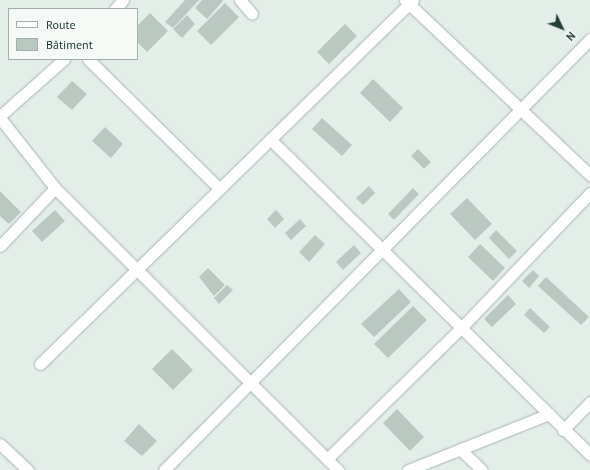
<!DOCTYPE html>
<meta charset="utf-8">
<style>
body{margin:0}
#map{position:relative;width:590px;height:470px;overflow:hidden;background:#e4eee9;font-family:"PT Sans",sans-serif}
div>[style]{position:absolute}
.building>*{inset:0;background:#b9c9c2}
.roads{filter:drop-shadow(0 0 1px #a6b6b0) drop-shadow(0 0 1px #a6b6b0)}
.minor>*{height:11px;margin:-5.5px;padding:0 5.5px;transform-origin:5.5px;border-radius:5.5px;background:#fff}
span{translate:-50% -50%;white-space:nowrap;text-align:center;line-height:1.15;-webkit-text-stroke:3px #f5faf7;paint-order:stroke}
.legend{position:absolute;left:8px;top:8px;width:130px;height:52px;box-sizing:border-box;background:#f5faf7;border:1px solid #a1b0ab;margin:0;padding:5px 7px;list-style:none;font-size:12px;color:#234038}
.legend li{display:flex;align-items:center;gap:8px;height:20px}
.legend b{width:20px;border:1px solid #a1b0ab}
.north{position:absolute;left:542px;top:8px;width:40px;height:40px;-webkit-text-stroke:3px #f5faf7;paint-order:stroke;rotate:133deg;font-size:11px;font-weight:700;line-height:16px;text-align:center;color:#234038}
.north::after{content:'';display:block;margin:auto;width:14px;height:18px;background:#234038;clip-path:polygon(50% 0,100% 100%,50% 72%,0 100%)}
</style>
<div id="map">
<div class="building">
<div style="clip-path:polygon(185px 0,199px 0,173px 28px,165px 22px)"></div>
<div style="clip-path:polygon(202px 0,222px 0,223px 1px,207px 19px,195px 8px)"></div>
<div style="clip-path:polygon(225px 3px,239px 17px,211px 45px,197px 31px)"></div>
<div style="clip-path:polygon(150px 13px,168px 31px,147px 52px,137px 42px,137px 26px)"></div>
<div style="clip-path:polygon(187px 15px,195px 24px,182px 38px,173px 29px)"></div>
<div style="clip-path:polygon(345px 24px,357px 36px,329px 64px,317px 52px)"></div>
<div style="clip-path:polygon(373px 79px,403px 108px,390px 122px,360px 93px)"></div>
<div style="clip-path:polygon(72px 81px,87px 94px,72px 110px,57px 97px)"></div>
<div style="clip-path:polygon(322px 118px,352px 145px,342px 156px,312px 129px)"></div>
<div style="clip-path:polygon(105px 127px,123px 144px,111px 158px,92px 141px)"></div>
<div style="clip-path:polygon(418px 149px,431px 162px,424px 169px,411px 156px)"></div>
<div style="clip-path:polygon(369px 186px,375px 193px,363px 205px,356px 198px)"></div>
<div style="clip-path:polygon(413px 188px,419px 194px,394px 220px,388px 214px)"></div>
<div style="clip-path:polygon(0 191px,21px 212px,9px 224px,0 216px)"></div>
<div style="clip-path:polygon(467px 198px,492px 224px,475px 240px,450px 214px)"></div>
<div style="clip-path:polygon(55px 210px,65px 221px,42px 242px,32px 231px)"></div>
<div style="clip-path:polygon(276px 210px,284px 219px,275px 228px,267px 219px)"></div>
<div style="clip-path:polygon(300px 219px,306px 226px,291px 240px,285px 233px)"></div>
<div style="clip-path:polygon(496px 230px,517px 251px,509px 259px,489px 238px)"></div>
<div style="clip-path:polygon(315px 235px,325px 244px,309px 262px,299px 252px)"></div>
<div style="clip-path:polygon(480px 244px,505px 268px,493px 281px,468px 257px)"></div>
<div style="clip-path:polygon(354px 245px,361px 253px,343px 270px,336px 262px)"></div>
<div style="clip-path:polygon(208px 268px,225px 285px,214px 296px,199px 277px)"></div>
<div style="clip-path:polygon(533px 270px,539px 276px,529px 288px,522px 281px)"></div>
<div style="clip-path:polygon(546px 277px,589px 317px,581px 325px,538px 286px)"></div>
<div style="clip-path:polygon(227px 285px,233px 290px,219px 304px,214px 298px)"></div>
<div style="clip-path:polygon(399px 289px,411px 302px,374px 337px,361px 324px)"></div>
<div style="clip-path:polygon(508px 295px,516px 304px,492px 327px,484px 319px)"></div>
<div style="clip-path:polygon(413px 306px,427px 320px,388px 358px,374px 344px)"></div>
<div style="clip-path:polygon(530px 308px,550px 327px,544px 333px,524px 315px)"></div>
<div style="clip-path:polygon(172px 349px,193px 370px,173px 390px,152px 369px)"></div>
<div style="clip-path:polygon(397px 409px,424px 437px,410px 451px,383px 423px)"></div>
<div style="clip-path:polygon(139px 424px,157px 441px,142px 456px,124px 441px)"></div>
</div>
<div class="roads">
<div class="minor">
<div style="left:240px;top:0;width:18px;rotate:49deg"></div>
<div style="left:405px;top:0;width:255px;rotate:43.4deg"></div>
<div style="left:115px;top:9px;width:12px;rotate:-48deg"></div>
<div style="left:88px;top:59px;width:185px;rotate:44.6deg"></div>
<div style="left:0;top:116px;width:86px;rotate:-41.7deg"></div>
<div style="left:0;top:118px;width:89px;rotate:51.8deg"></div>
<div style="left:55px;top:188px;width:400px;rotate:44.9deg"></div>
<div style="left:270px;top:139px;width:450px;rotate:44.6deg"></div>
<div style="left:0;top:246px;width:80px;rotate:-46.5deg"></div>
<div style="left:40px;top:364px;width:521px;rotate:-44.3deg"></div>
<div style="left:563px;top:430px;width:39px;rotate:-46deg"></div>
<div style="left:0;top:444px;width:38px;rotate:43deg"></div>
<div style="left:460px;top:449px;width:30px;rotate:44deg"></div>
<div style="left:327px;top:459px;width:187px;rotate:-44.4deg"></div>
<div style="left:461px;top:328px;width:187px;rotate:-46.3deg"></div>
<div style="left:164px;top:470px;width:606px;rotate:-45.33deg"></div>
<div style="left:408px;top:470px;width:152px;rotate:-21.7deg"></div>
</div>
</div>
<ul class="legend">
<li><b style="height:5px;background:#fff"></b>Route</li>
<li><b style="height:11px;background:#b9c9c2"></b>Bâtiment</li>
</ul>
<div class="north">N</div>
</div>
